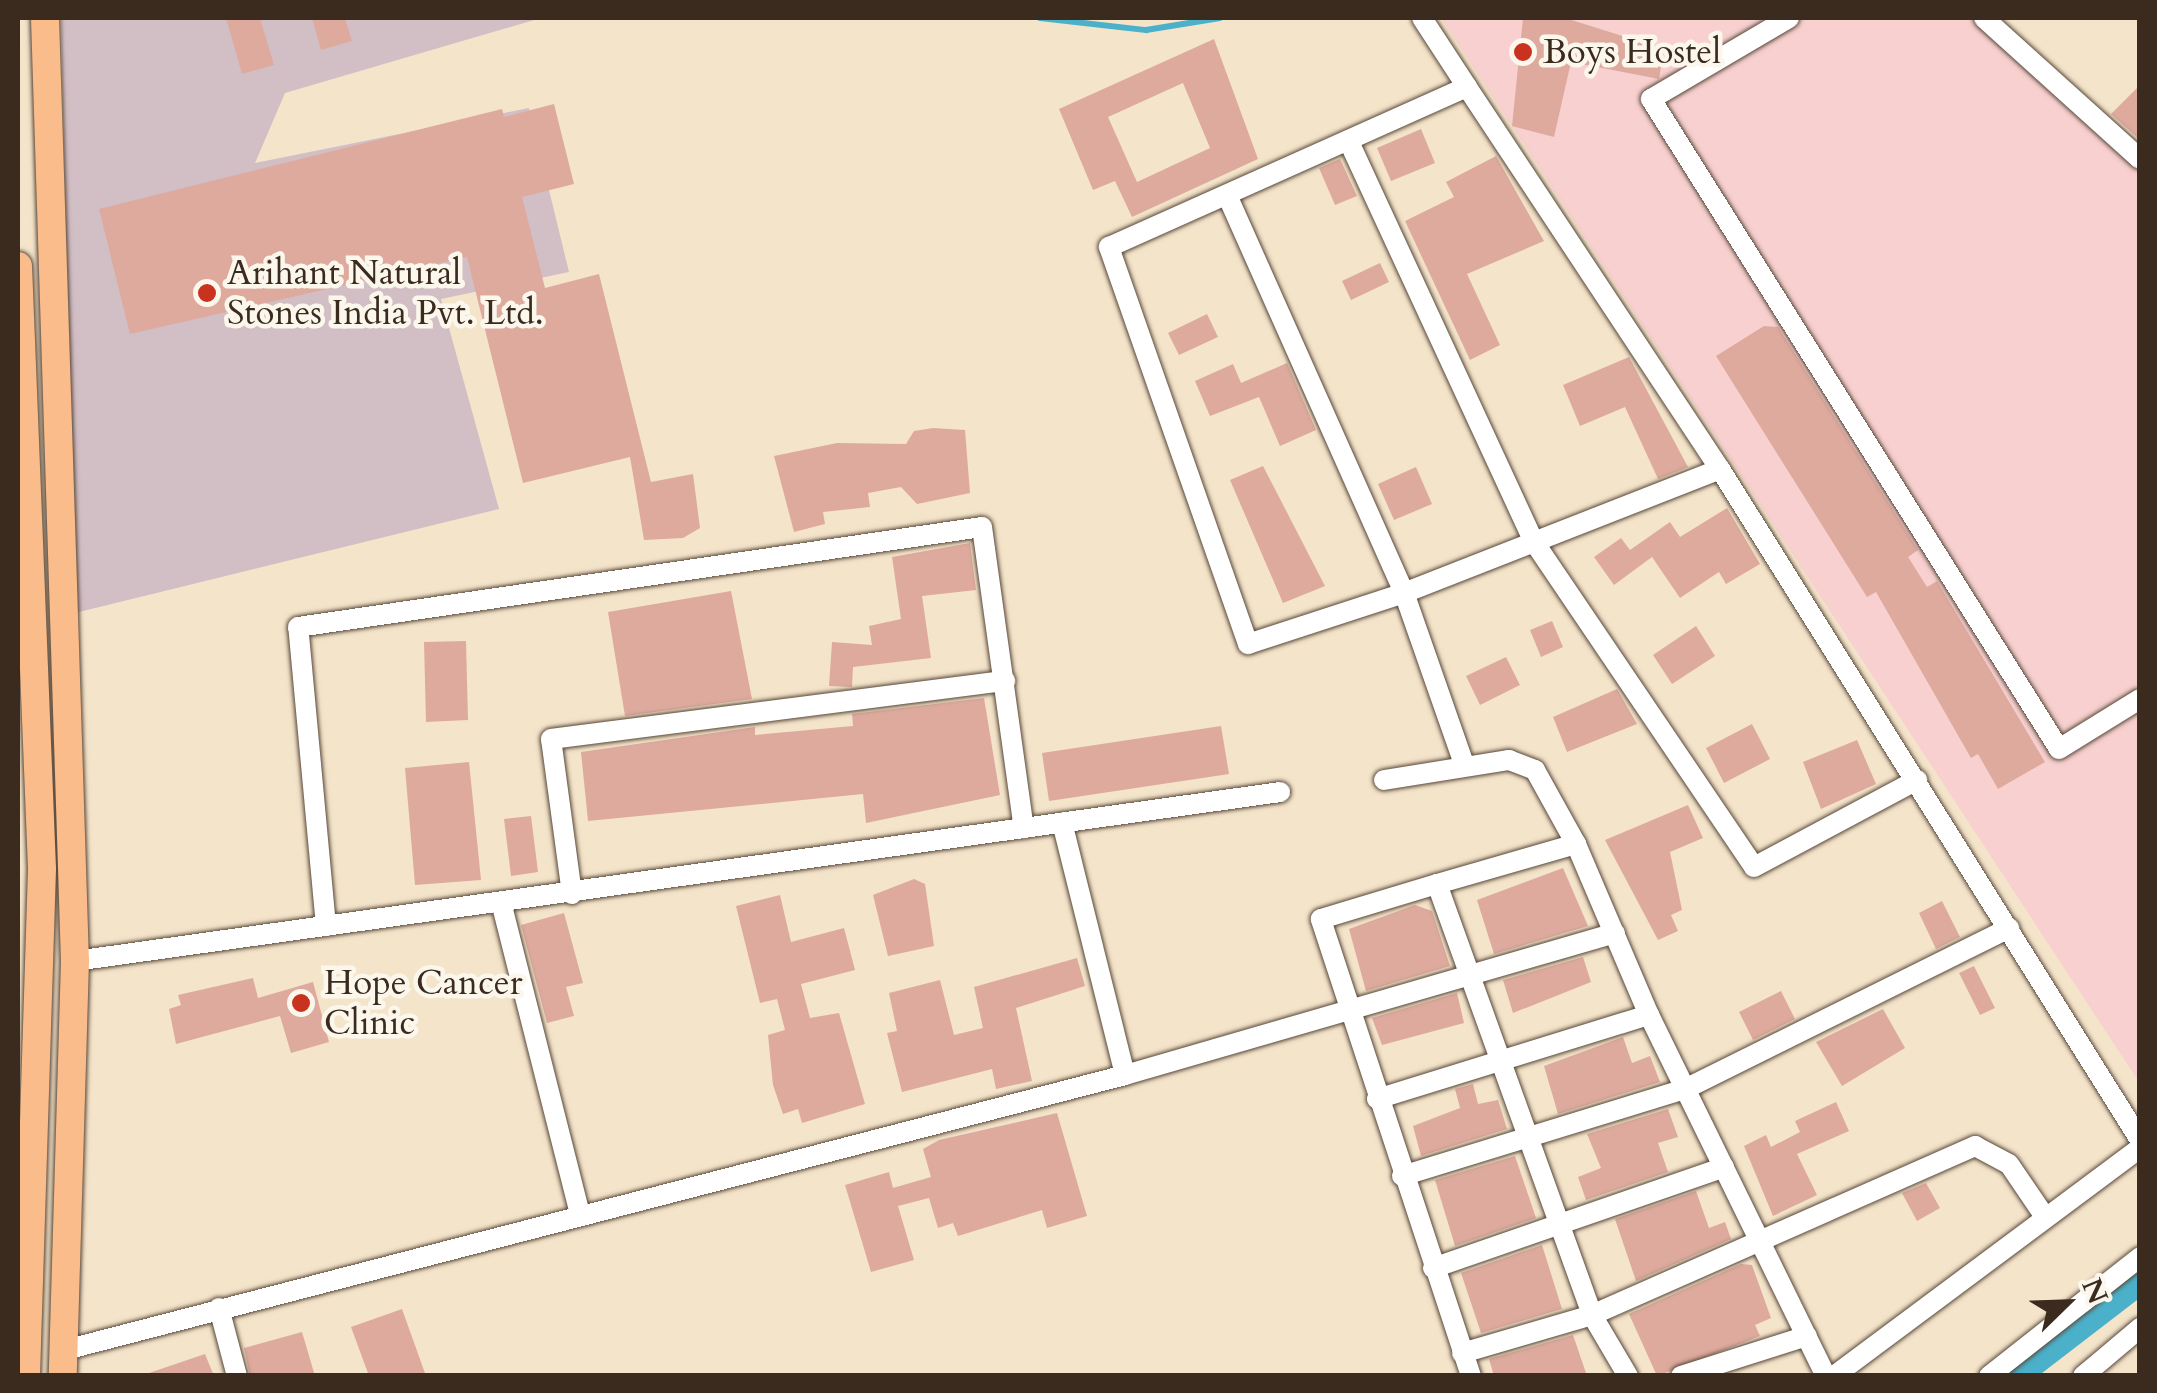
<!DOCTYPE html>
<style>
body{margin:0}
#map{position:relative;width:2157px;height:1393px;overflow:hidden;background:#f4e4ca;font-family:Cardo,serif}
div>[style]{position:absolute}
.built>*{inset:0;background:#f7d0cf}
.industrial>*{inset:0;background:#d2bec5}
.stream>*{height:6px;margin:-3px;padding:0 3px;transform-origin:3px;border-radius:3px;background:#4bb1ca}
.canal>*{height:22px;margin:-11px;padding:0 11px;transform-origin:11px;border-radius:11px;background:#4bb1ca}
.building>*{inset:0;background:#deaa9e}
.roads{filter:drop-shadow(0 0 2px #574638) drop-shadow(0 0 2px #574638)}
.minor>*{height:20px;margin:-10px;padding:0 10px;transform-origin:10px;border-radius:10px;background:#fff}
.major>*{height:28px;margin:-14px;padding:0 14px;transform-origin:14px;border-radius:14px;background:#f9bc8a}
.dots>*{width:28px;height:28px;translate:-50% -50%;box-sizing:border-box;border:5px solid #fbf7ec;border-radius:50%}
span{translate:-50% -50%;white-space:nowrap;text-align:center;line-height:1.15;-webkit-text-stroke:9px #fbf7ec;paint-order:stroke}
.poi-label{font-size:35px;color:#3b2a1e}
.left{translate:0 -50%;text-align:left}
.frame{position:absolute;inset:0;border:20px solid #3b2a1e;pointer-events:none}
.north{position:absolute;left:2017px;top:1253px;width:100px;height:100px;-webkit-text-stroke:8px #fbf7ec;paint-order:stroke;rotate:67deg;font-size:28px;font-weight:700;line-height:40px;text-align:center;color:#3b2a1e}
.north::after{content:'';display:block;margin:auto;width:35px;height:45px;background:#3b2a1e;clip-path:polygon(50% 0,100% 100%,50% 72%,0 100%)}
</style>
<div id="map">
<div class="built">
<div style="clip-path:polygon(1441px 18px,1977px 18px,2139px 162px,2139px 1082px)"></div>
</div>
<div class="industrial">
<div style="clip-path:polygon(61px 18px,541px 18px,285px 93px,255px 163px,529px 108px,569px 272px,441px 299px,499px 509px,75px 613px)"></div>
</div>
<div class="stream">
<div style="left:1040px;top:18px;width:107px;rotate:6.5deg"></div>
<div style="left:1146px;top:30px;width:75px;rotate:-9.2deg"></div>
</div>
<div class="canal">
<div style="left:2020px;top:1376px;width:151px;rotate:-37.5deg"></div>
</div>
<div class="building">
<div style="clip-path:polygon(226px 18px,260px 18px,274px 65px,242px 74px)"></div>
<div style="clip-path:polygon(312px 18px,345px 18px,352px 41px,321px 50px)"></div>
<div style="clip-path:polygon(1523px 18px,1565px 18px,1664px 49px,1659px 79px,1571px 62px,1554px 137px,1512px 126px)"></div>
<div style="clip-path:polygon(evenodd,1214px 39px,1258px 159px,1132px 217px,1115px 181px,1093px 190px,1059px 109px,1214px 39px,1183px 83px,1210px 148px,1137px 182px,1108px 117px,1183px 83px)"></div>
<div style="clip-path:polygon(2140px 85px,2140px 140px,2111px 114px)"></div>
<div style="clip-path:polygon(554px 104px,574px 184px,522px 197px,545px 288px,599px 274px,651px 482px,693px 474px,700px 528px,683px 538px,644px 540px,630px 457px,523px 483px,467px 257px,130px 334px,99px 209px,502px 109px,504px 117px)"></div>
<div style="clip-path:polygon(1421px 129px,1435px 163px,1391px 181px,1377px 148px)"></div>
<div style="clip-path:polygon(1496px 156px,1544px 241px,1467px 274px,1500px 345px,1470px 360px,1405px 221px,1454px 197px,1446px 182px)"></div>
<div style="clip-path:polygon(1340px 159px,1357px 196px,1335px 205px,1319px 168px)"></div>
<div style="clip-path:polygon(1380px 263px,1389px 282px,1351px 300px,1342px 281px)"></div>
<div style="clip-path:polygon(1207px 314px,1218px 337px,1179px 355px,1168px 333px)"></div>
<div style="clip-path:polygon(1764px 326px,1778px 327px,1918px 550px,1908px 557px,1927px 587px,1937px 581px,2045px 762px,1998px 789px,1978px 754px,1971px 758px,1876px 592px,1867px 597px,1716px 356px)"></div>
<div style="clip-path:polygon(1629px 357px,1688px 467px,1658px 479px,1625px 407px,1580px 426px,1563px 385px)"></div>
<div style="clip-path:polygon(1287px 363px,1316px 430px,1280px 446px,1259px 397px,1210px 416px,1195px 381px,1233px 364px,1241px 383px)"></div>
<div style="clip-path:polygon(933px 428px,965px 430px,970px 493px,917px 504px,901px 487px,868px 493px,870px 507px,823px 512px,825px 524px,794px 532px,774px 456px,837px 443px,906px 444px,914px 431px)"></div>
<div style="clip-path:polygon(1263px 466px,1325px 586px,1283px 603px,1230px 480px)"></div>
<div style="clip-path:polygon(1416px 467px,1432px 504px,1394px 520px,1378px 484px)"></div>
<div style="clip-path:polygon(1727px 508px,1760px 564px,1726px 584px,1719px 572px,1680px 598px,1652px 557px,1614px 585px,1594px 557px,1621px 538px,1630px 550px,1670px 522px,1680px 537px)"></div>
<div style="clip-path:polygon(970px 543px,976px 590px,922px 596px,931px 658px,853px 667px,852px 687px,829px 686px,832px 642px,872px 645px,869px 626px,901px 619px,892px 557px)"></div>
<div style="clip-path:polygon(731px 591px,752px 699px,625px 716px,608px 612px)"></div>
<div style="clip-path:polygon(1552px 621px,1563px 647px,1541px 657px,1530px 630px)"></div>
<div style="clip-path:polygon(1696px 626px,1715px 656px,1672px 684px,1653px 655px)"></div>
<div style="clip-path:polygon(466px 641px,468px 720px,426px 722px,424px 642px)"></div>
<div style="clip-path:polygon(1506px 657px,1520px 685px,1480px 705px,1466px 676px)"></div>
<div style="clip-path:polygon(1617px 689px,1637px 724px,1567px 752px,1553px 717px)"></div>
<div style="clip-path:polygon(984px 698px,1000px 795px,866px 823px,863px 794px,588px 821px,581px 752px,755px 727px,755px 735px,853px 726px,852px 714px)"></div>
<div style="clip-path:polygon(1752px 724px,1770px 759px,1724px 783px,1706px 748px)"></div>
<div style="clip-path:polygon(1221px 726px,1229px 774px,1049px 801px,1042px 753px)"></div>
<div style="clip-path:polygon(1857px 740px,1876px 784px,1821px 809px,1803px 762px)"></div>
<div style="clip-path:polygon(469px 762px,481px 880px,415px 885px,405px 768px)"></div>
<div style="clip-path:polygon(1688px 805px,1703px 838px,1670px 852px,1682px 910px,1671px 915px,1678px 931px,1658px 940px,1605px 840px)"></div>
<div style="clip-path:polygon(531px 816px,538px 872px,511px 876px,504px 819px)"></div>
<div style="clip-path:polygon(1563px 868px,1588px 926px,1494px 954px,1477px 900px)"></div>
<div style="clip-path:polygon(914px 879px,925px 884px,934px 946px,888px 956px,873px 895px)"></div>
<div style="clip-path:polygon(780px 895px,791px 942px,844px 928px,855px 970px,801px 984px,810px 1018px,839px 1013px,865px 1104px,802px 1123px,798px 1109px,783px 1114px,773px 1085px,768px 1035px,785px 1030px,777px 999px,760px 1003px,736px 906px)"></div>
<div style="clip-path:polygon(1942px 901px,1960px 937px,1936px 949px,1919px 913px)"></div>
<div style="clip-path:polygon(1415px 905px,1432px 911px,1450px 966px,1366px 991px,1349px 929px)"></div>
<div style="clip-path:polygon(564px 913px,583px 983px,566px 987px,574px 1016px,547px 1023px,521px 925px)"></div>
<div style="clip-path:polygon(1583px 957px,1591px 982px,1513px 1013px,1503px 980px)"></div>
<div style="clip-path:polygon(1077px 958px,1085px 986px,1016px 1008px,1032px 1081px,996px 1089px,992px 1069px,902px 1092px,887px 1033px,897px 1031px,889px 993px,940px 980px,954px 1035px,983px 1028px,974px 987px)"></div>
<div style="clip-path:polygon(1974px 966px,1995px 1008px,1980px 1015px,1959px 973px)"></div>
<div style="clip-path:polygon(253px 978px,258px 998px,313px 982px,329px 1042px,291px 1053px,280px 1016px,176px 1044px,169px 1009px,181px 1005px,178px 995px)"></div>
<div style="clip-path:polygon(1781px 991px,1795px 1019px,1753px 1040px,1739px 1012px)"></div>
<div style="clip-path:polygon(1457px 993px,1464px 1023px,1382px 1045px,1372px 1018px)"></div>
<div style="clip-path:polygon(1883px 1009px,1905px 1048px,1842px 1086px,1816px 1042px)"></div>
<div style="clip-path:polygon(1623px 1037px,1632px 1063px,1650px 1056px,1660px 1082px,1558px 1114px,1544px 1066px)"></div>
<div style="clip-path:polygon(1473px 1084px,1478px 1104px,1498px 1100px,1507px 1129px,1421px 1156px,1413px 1126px,1460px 1108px,1455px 1089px)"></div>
<div style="clip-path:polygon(1836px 1102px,1849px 1131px,1797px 1154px,1817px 1195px,1773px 1216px,1744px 1146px,1766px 1135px,1771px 1147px,1800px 1132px,1795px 1121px)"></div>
<div style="clip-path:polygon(1668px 1109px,1678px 1137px,1658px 1143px,1668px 1172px,1586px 1200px,1578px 1177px,1601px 1168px,1587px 1134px)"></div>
<div style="clip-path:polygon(1057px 1113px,1087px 1216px,1047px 1228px,1042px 1210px,958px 1236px,953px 1223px,938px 1228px,929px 1198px,898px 1206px,914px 1260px,871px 1272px,845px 1185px,889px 1172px,893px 1188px,931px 1177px,923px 1149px,939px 1140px)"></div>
<div style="clip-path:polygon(1515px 1156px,1536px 1218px,1455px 1246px,1435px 1180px)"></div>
<div style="clip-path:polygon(1926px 1183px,1940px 1208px,1917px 1221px,1902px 1193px)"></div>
<div style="clip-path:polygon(1696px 1191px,1709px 1228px,1725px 1222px,1731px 1239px,1636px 1281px,1615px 1219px)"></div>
<div style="clip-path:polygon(1542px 1245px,1562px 1309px,1481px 1333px,1461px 1273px)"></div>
<div style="clip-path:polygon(1741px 1264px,1752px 1265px,1771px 1318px,1755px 1325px,1760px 1336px,1657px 1376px,1629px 1314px)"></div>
<div style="clip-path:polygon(402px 1309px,426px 1376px,369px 1376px,351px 1327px)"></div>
<div style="clip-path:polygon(302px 1332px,315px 1376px,250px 1376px,244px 1348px)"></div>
<div style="clip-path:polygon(1573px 1335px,1587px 1376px,1494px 1376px,1489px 1359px)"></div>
<div style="clip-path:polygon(205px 1354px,214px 1376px,150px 1376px,149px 1373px)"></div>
</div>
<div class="roads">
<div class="minor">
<div style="left:1422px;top:18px;width:82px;rotate:56.9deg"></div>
<div style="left:1789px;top:18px;width:160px;rotate:149.6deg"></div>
<div style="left:1651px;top:99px;width:767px;rotate:57.88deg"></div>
<div style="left:2059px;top:749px;width:95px;rotate:-31.7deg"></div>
<div style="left:1984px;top:18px;width:210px;rotate:42.1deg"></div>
<div style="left:1350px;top:144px;width:438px;rotate:65.2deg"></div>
<div style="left:1534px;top:542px;width:392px;rotate:55.9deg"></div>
<div style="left:1754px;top:867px;width:185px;rotate:-28.1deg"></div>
<div style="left:1227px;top:195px;width:436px;rotate:66deg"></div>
<div style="left:1404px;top:593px;width:339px;rotate:-21.4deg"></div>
<div style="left:1464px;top:764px;width:181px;rotate:-109.3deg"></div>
<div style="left:1404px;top:593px;width:164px;rotate:161.9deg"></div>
<div style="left:1248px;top:644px;width:421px;rotate:-109.3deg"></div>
<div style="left:1109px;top:247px;width:392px;rotate:-24.1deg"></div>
<div style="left:1467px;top:87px;width:458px;rotate:56.5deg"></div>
<div style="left:1720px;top:469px;width:792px;rotate:57.96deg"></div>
<div style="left:1384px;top:780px;width:127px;rotate:-9.1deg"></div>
<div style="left:1509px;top:760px;width:28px;rotate:21deg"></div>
<div style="left:1535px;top:770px;width:85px;rotate:61deg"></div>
<div style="left:1437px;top:884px;width:145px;rotate:-16.1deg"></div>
<div style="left:1576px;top:844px;width:186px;rotate:66.9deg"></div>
<div style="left:1649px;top:1015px;width:402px;rotate:63.9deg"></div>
<div style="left:572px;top:894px;width:156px;rotate:-97.7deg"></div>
<div style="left:551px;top:739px;width:458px;rotate:-7.3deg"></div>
<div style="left:502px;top:906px;width:314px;rotate:75.8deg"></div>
<div style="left:326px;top:926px;width:300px;rotate:-95.3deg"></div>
<div style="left:298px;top:627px;width:691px;rotate:-8.32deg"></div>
<div style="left:982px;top:527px;width:304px;rotate:82.1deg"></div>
<div style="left:75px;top:961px;width:1217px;rotate:-7.98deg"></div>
<div style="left:1125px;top:1075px;width:510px;rotate:-16.16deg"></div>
<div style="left:1377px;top:1099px;width:285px;rotate:-17.2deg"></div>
<div style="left:1402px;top:1176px;width:296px;rotate:-17.1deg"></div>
<div style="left:1685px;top:1089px;width:362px;rotate:-26.4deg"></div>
<div style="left:1433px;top:1268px;width:308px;rotate:-19.1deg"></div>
<div style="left:219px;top:1308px;width:70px;rotate:75.2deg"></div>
<div style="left:65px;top:1350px;width:1095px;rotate:-14.54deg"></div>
<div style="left:1125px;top:1075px;width:260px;rotate:-104deg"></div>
<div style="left:1462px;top:1353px;width:135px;rotate:-16.3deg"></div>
<div style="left:1592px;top:1315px;width:419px;rotate:-23.8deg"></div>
<div style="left:1975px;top:1146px;width:38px;rotate:28deg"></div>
<div style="left:2009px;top:1164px;width:64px;rotate:55.8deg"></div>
<div style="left:1471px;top:1376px;width:481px;rotate:-108.2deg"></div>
<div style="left:1321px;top:919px;width:121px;rotate:-16.8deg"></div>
<div style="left:1437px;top:884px;width:458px;rotate:70.2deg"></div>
<div style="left:1592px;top:1315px;width:71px;rotate:59.5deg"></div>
<div style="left:1681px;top:1376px;width:132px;rotate:-17.6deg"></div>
<div style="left:1834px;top:1376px;width:382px;rotate:-36.7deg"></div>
<div style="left:1989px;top:1376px;width:192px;rotate:-38.2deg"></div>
<div style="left:2083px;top:1376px;width:75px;rotate:-40.1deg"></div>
</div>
<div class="major">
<div style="left:45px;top:18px;width:943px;rotate:88.18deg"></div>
<div style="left:75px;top:961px;width:415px;rotate:91.7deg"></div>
<div style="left:18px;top:266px;width:603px;rotate:87.72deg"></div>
<div style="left:42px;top:869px;width:507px;rotate:91.81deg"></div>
</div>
</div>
<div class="dots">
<div style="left:1523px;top:52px;background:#c8321e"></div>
<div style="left:207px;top:293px;background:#c8321e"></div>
<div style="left:301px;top:1003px;background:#c8321e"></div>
</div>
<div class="poi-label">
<span class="left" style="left:1543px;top:52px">Boys Hostel</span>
<span class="left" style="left:227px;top:293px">Arihant Natural<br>Stones India Pvt. Ltd.</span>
<span class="left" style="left:324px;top:1003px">Hope Cancer<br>Clinic</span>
</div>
<div class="frame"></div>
<div class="north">N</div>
</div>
